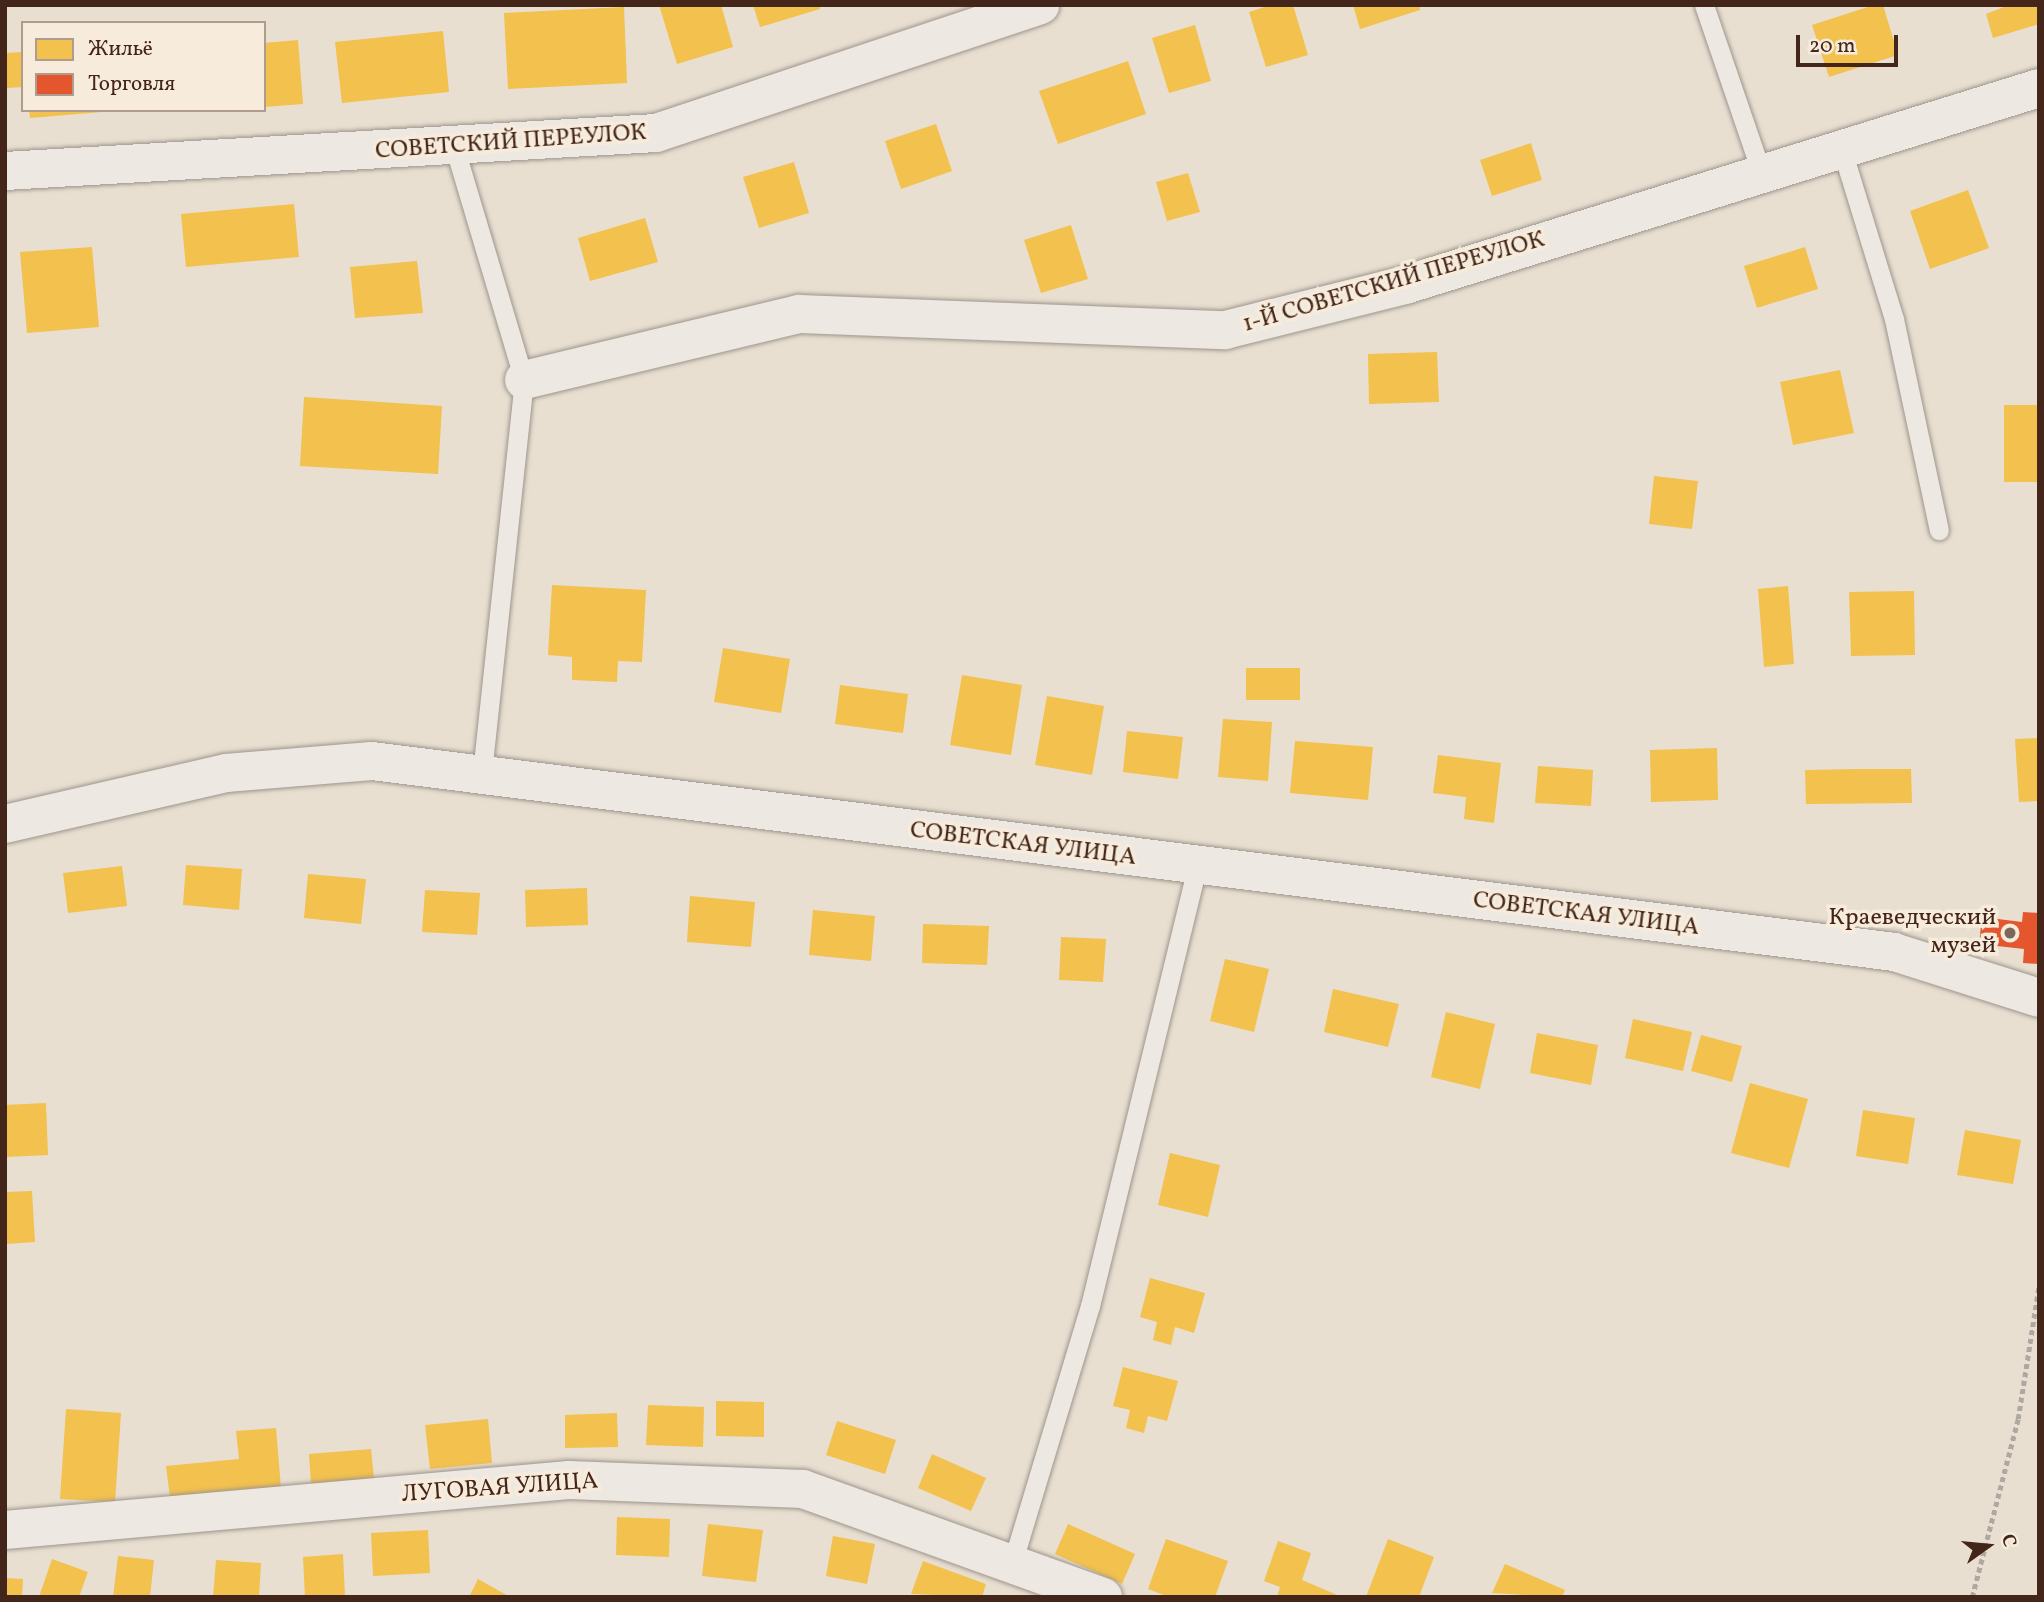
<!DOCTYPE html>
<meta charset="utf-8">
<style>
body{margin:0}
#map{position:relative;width:2044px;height:1602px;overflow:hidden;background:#e8dfd1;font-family:Vollkorn,serif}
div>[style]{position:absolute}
.homes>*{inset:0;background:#f2c14e}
.shops>*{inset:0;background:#e4572e}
.path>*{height:4.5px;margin-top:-2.25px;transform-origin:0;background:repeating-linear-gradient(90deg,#aea8a1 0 5px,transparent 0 8.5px)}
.roads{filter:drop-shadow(0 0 2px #9e958c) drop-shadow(0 0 2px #9e958c)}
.lane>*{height:19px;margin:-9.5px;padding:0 9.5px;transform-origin:9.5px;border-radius:9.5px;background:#ede8e1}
.street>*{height:38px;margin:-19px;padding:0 19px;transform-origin:19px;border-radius:19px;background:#ede8e1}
.dots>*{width:19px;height:19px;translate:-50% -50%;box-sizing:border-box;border:4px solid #f7ecdb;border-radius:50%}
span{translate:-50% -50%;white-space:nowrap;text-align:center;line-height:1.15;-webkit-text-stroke:7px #f7ecdb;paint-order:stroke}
.street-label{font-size:24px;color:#44251a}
.poi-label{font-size:24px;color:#44251a}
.right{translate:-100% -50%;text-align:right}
.frame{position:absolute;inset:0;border:7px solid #44251a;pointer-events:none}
.legend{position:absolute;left:21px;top:21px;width:245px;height:91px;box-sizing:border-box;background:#f7ecdb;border:2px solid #af9c8e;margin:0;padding:9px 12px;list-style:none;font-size:21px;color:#44251a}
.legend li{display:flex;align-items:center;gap:14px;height:35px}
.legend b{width:35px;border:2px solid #af9c8e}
.north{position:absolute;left:1953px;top:1511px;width:70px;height:70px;-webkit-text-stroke:5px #f7ecdb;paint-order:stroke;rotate:75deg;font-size:19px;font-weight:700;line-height:28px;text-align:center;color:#44251a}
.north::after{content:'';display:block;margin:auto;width:24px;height:32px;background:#44251a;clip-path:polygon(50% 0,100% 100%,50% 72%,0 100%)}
.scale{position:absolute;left:1796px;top:35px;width:102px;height:32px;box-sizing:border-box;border:4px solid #44251a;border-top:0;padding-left:9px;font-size:21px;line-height:24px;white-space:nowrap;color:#44251a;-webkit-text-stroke:5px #f7ecdb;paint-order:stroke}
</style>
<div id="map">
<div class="homes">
<div style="clip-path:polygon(659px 5px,721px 5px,733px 47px,677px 64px)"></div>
<div style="clip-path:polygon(753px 5px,819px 5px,820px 9px,760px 27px)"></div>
<div style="clip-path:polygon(1271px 5px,1293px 5px,1308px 55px,1266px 67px,1249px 12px)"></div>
<div style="clip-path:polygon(1353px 5px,1419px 5px,1420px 10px,1360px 29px)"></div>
<div style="clip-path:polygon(1874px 5px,1883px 5px,1898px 55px,1829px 77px,1812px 25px)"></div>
<div style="clip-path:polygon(2009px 5px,2039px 5px,2039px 24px,1993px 38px,1986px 14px)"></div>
<div style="clip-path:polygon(624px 7px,627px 83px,508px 89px,504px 13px)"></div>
<div style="clip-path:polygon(1195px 25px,1211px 81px,1169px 93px,1152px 38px)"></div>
<div style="clip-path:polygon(443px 31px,449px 92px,342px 103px,335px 42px)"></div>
<div style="clip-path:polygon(298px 40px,303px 104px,264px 107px,264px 43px)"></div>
<div style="clip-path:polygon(23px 52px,23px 87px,7px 88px,5px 53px)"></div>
<div style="clip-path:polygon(1128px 61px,1146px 114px,1058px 144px,1039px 91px)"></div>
<div style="clip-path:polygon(29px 110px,102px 110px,102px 112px,30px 118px)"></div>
<div style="clip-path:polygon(936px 124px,952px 171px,901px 189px,885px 141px)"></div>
<div style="clip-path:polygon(1531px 143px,1542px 180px,1492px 196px,1480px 160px)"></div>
<div style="clip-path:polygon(794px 162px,809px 213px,759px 228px,743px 177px)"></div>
<div style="clip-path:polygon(1188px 173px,1200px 212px,1167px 221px,1156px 182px)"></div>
<div style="clip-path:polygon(1968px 190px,1989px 248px,1930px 269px,1910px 211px)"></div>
<div style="clip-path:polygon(294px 204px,299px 257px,186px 267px,181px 214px)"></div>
<div style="clip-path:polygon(645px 218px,658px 262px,590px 281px,578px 238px)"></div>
<div style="clip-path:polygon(1071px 225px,1088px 279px,1041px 293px,1024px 240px)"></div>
<div style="clip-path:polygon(92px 247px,99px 327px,27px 333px,20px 252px)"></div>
<div style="clip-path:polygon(1805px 247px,1818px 289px,1757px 308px,1744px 266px)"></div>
<div style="clip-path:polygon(417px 261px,423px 313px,355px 318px,350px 267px)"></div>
<div style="clip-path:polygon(1437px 352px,1439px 402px,1369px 404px,1368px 354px)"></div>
<div style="clip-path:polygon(1840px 370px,1854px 433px,1793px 445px,1780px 382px)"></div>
<div style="clip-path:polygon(304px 397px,442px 406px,438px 474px,300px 466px)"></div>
<div style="clip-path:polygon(2004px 405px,2039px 405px,2039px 482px,2004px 482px)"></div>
<div style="clip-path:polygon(1654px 476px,1698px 481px,1692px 529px,1649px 524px)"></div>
<div style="clip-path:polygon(552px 585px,646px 590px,642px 662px,618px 661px,617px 682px,572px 680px,572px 657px,548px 655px)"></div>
<div style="clip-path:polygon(1788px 586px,1794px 664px,1764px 667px,1758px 589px)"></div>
<div style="clip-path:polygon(1914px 591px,1915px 655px,1851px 656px,1849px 592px)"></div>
<div style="clip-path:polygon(723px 648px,790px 659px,781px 713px,714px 702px)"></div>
<div style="clip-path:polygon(1246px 668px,1300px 668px,1300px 700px,1246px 700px)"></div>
<div style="clip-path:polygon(962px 675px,1022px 685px,1011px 755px,950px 745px)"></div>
<div style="clip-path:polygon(840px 685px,908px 694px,903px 733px,835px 724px)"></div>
<div style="clip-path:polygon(1047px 696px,1104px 706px,1092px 775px,1035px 765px)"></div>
<div style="clip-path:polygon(1223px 719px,1272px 722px,1268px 781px,1218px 777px)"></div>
<div style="clip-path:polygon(1127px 731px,1183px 737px,1178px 779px,1123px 772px)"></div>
<div style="clip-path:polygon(2039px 738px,2039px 801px,2019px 802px,2015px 739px)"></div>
<div style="clip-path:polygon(1295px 741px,1373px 747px,1368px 800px,1290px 793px)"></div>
<div style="clip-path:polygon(1717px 748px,1718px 800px,1651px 802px,1650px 750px)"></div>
<div style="clip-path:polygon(1438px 755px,1501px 763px,1494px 823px,1464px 819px,1466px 797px,1433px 793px)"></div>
<div style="clip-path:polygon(1538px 766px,1593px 770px,1591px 806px,1535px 803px)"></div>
<div style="clip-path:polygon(1857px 769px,1911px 769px,1912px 803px,1806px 804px,1805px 770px)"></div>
<div style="clip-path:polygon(186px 865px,242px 869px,239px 910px,183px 905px)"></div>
<div style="clip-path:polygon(122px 866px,127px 906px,68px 913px,63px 873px)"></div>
<div style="clip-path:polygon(308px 874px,366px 879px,361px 924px,304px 918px)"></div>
<div style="clip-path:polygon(587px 888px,588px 925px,526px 927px,525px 890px)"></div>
<div style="clip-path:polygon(425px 890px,480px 893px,477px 935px,422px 932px)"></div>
<div style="clip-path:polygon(690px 896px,755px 902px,751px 947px,687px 942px)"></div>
<div style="clip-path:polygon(813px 910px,875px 916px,871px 961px,809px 955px)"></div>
<div style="clip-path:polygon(923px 924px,989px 926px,987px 965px,922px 963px)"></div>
<div style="clip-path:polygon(1061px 937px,1106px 939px,1103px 982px,1059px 980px)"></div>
<div style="clip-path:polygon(1225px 959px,1269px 969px,1254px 1032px,1210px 1021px)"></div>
<div style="clip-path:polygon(1333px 989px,1399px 1004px,1388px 1047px,1324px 1032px)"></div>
<div style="clip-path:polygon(1446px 1012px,1495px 1024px,1480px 1089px,1431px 1077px)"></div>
<div style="clip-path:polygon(1633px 1019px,1692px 1032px,1683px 1071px,1625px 1058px)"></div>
<div style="clip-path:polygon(1537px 1033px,1598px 1045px,1591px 1085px,1530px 1073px)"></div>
<div style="clip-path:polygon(1701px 1035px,1742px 1046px,1732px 1082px,1691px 1071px)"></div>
<div style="clip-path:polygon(1750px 1083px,1808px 1099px,1789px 1168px,1731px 1153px)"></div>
<div style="clip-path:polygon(46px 1103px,48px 1155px,5px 1157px,5px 1105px)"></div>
<div style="clip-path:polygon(1863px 1110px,1915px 1118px,1908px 1164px,1856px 1156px)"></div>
<div style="clip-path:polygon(1965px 1130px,2021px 1140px,2013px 1184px,1957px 1175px)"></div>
<div style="clip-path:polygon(1170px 1153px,1220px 1165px,1208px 1217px,1158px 1205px)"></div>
<div style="clip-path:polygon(32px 1191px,35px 1242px,5px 1244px,5px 1192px)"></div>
<div style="clip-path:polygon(1150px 1278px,1205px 1293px,1194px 1333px,1175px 1327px,1171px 1345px,1153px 1340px,1157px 1322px,1140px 1317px)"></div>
<div style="clip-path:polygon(1123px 1367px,1178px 1381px,1167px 1421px,1148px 1416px,1144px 1433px,1126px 1428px,1130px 1410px,1113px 1406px)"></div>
<div style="clip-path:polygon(716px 1401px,764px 1402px,764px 1437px,716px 1436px)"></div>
<div style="clip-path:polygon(648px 1405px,704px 1407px,703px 1447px,646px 1445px)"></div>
<div style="clip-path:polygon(66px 1409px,121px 1413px,115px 1502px,60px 1499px)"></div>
<div style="clip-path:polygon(617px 1413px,618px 1447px,565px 1448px,565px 1415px)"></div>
<div style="clip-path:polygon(488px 1419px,492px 1463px,430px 1469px,425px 1425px)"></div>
<div style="clip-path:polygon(837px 1421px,896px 1440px,885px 1474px,826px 1455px)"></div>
<div style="clip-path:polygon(276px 1428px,281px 1488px,170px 1498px,166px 1466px,239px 1459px,236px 1431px)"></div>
<div style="clip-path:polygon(371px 1449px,374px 1479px,311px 1484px,309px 1454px)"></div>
<div style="clip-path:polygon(932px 1454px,986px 1478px,971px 1511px,918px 1488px)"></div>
<div style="clip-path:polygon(617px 1517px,670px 1519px,669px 1557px,616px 1555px)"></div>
<div style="clip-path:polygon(708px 1524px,763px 1530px,756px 1582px,702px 1576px)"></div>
<div style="clip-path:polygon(1068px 1524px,1135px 1554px,1122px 1584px,1055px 1554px)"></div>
<div style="clip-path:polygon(428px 1530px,430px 1573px,373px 1576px,371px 1533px)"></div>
<div style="clip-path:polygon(833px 1536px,875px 1544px,867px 1584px,826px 1576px)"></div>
<div style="clip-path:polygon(1166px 1539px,1228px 1561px,1215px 1597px,1169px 1597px,1148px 1589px)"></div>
<div style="clip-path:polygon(1388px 1539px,1434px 1557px,1419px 1597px,1366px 1597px)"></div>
<div style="clip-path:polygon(1278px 1541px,1311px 1553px,1302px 1580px,1342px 1597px,1277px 1597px,1280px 1587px,1264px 1581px)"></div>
<div style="clip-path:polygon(343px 1554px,345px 1597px,305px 1597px,303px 1557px)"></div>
<div style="clip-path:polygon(118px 1556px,154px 1560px,150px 1597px,113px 1597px)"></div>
<div style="clip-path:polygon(52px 1559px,88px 1572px,79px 1597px,39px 1597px)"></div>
<div style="clip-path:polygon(216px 1560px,261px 1563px,259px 1597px,213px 1597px)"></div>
<div style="clip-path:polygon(923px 1561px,986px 1584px,982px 1597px,911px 1594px)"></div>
<div style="clip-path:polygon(1505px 1564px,1565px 1590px,1562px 1597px,1492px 1593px)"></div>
<div style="clip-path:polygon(5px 1578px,23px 1579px,22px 1597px,5px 1597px)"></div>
<div style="clip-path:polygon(478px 1579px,510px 1597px,469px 1597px)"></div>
</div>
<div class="shops">
<div style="clip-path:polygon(2023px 912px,2039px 913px,2039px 964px,2023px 963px,2024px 949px,1979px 944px,1982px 917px,2022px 922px)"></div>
</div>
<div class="path">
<div style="left:1972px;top:1597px;width:184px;rotate:-75.5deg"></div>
<div style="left:2018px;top:1419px;width:136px;rotate:-81.1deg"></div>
</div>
<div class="roads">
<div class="lane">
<div style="left:1704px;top:5px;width:179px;rotate:71.1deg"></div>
<div style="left:455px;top:149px;width:241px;rotate:73.4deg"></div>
<div style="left:524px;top:380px;width:397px;rotate:96.1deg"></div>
<div style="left:1842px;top:150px;width:177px;rotate:72.9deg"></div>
<div style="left:1894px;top:319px;width:216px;rotate:78deg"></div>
<div style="left:1012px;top:1564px;width:270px;rotate:-73.2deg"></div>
<div style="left:1090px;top:1306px;width:451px;rotate:-76.3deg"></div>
</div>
<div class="street">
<div style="left:5px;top:171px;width:652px;rotate:-3.34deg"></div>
<div style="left:656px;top:133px;width:405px;rotate:-18.4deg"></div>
<div style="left:524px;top:380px;width:283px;rotate:-13.5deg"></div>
<div style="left:799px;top:314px;width:426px;rotate:2.2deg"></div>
<div style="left:1225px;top:330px;width:186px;rotate:-14deg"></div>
<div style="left:1405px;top:285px;width:664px;rotate:-17.26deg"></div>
<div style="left:5px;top:824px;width:227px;rotate:-13deg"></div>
<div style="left:226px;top:773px;width:146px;rotate:-4.7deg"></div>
<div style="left:372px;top:761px;width:1534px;rotate:7.15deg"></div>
<div style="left:1894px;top:952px;width:152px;rotate:17.6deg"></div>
<div style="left:5px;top:1530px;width:566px;rotate:-5.07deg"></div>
<div style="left:569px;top:1480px;width:234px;rotate:2.2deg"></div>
<div style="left:803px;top:1489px;width:319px;rotate:19.8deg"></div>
</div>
</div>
<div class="dots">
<div style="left:2010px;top:933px;background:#7d665a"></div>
</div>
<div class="street-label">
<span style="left:511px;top:143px;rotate:-4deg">СОВЕТСКИЙ ПЕРЕУЛОК</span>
<span style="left:1394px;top:283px;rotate:-16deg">1-Й СОВЕТСКИЙ ПЕРЕУЛОК</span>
<span style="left:1023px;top:845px;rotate:7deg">СОВЕТСКАЯ УЛИЦА</span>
<span style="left:1586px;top:915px;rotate:7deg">СОВЕТСКАЯ УЛИЦА</span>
<span style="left:500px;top:1489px;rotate:-4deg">ЛУГОВАЯ УЛИЦА</span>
</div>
<div class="poi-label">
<span class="right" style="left:1996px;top:933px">Краеведческий<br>музей</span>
</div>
<div class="frame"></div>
<ul class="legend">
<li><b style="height:19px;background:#f2c14e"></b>Жильё</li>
<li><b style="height:19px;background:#e4572e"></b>Торговля</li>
</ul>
<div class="north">С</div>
<div class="scale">20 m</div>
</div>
